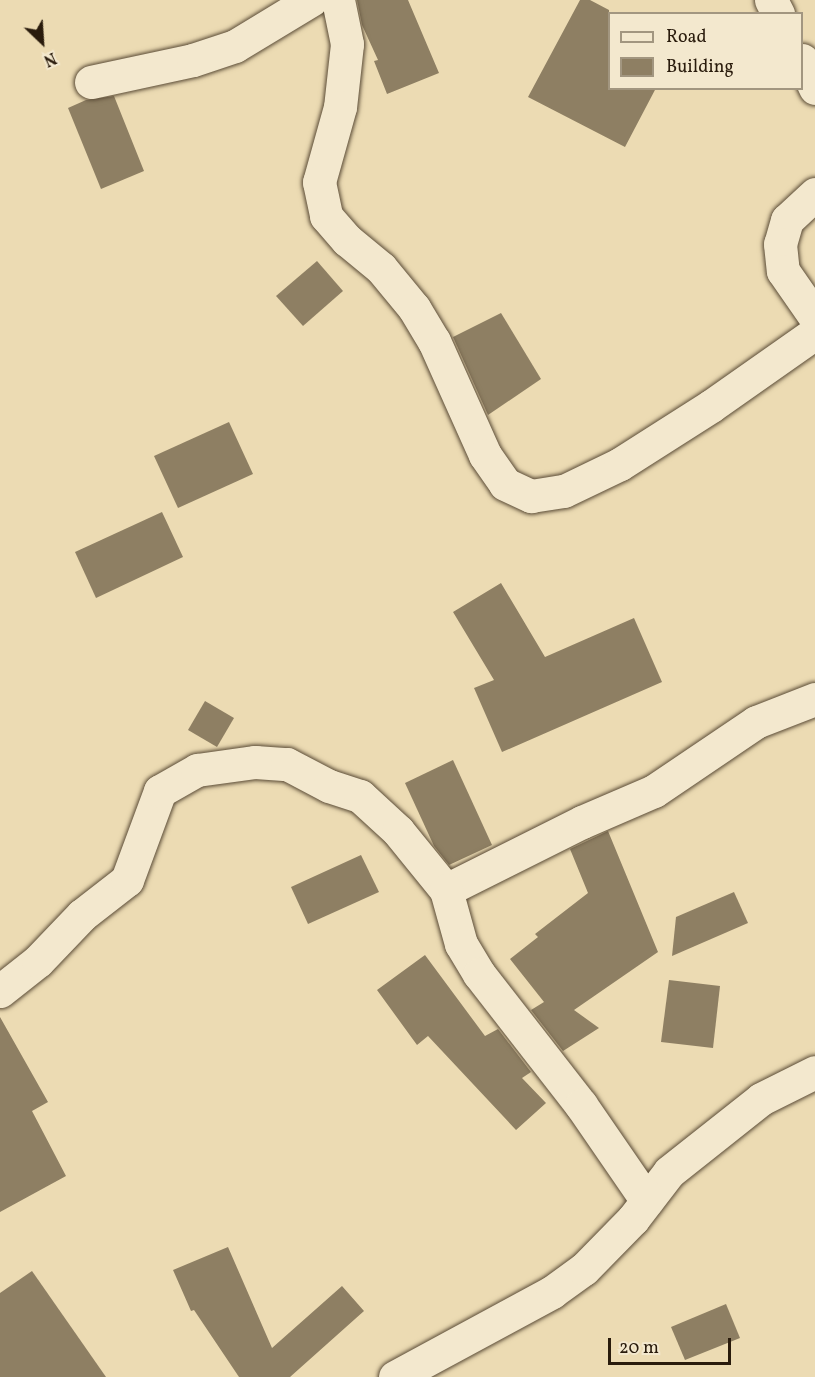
<!DOCTYPE html>
<style>
body{margin:0}
#map{position:relative;width:815px;height:1377px;overflow:hidden;background:#ecdbb3;font-family:Vollkorn,serif}
div>[style]{position:absolute}
.building>*{inset:0;background:#8e7f63}
.roads{filter:drop-shadow(0 0 2px #5a4b36) drop-shadow(0 0 2px #5a4b36)}
.minor>*{height:33px;margin:-16.5px;padding:0 16.5px;transform-origin:16.5px;border-radius:16.5px;background:#f3e8ce}
span{translate:-50% -50%;white-space:nowrap;text-align:center;line-height:1.15;-webkit-text-stroke:5px #f3e8ce;paint-order:stroke}
.legend{position:absolute;left:608px;top:12px;width:195px;height:78px;box-sizing:border-box;background:#f3e8ce;border:2px solid #a29680;margin:0;padding:8px 10px;list-style:none;font-size:18px;color:#291b0c}
.legend li{display:flex;align-items:center;gap:12px;height:30px}
.legend b{width:30px;border:2px solid #a29680}
.north{position:absolute;left:12px;top:12px;width:60px;height:60px;-webkit-text-stroke:4px #f3e8ce;paint-order:stroke;rotate:155deg;font-size:16px;font-weight:700;line-height:24px;text-align:center;color:#291b0c}
.north::after{content:'';display:block;margin:auto;width:21px;height:27px;background:#291b0c;clip-path:polygon(50% 0,100% 100%,50% 72%,0 100%)}
.scale{position:absolute;left:608px;top:1338px;width:123px;height:27px;box-sizing:border-box;border:3px solid #291b0c;border-top:0;padding-left:8px;font-size:18px;line-height:21px;white-space:nowrap;color:#291b0c;-webkit-text-stroke:4px #f3e8ce;paint-order:stroke}
</style>
<div id="map">
<div class="building">
<div style="clip-path:polygon(357px 0,408px 0,439px 73px,387px 94px,374px 61px,378px 60px,362px 25px)"></div>
<div style="clip-path:polygon(580px 0,590px 0,609px 10px,609px 88px,656px 88px,625px 147px,528px 97px)"></div>
<div style="clip-path:polygon(114px 96px,144px 171px,101px 189px,68px 108px,86px 100px)"></div>
<div style="clip-path:polygon(317px 261px,343px 291px,303px 326px,276px 296px)"></div>
<div style="clip-path:polygon(501px 313px,541px 379px,488px 415px,453px 337px)"></div>
<div style="clip-path:polygon(229px 422px,253px 474px,178px 508px,154px 456px)"></div>
<div style="clip-path:polygon(162px 512px,183px 557px,96px 598px,75px 552px)"></div>
<div style="clip-path:polygon(501px 583px,545px 657px,634px 618px,662px 682px,502px 752px,474px 688px,494px 680px,453px 612px)"></div>
<div style="clip-path:polygon(205px 701px,234px 718px,217px 747px,188px 730px)"></div>
<div style="clip-path:polygon(453px 760px,492px 845px,449px 865px,434px 846px,405px 783px)"></div>
<div style="clip-path:polygon(608px 831px,658px 952px,574px 1010px,599px 1028px,563px 1051px,531px 1010px,544px 1002px,510px 959px,538px 937px,535px 934px,588px 893px,570px 849px)"></div>
<div style="clip-path:polygon(361px 855px,379px 892px,308px 924px,291px 887px)"></div>
<div style="clip-path:polygon(734px 892px,748px 923px,672px 956px,676px 917px)"></div>
<div style="clip-path:polygon(425px 955px,485px 1036px,498px 1029px,531px 1072px,522px 1078px,546px 1103px,516px 1130px,428px 1036px,417px 1045px,377px 990px)"></div>
<div style="clip-path:polygon(669px 980px,720px 986px,713px 1048px,661px 1042px)"></div>
<div style="clip-path:polygon(0 1017px,48px 1102px,32px 1111px,66px 1176px,0 1212px)"></div>
<div style="clip-path:polygon(228px 1247px,272px 1348px,342px 1286px,364px 1311px,290px 1377px,239px 1377px,194px 1310px,191px 1311px,173px 1270px)"></div>
<div style="clip-path:polygon(32px 1271px,106px 1377px,0 1377px,0 1293px)"></div>
<div style="clip-path:polygon(726px 1304px,740px 1338px,685px 1360px,671px 1327px)"></div>
</div>
<div class="roads">
<div class="minor">
<div style="left:338px;top:0;width:45px;rotate:78.4deg"></div>
<div style="left:347px;top:44px;width:63px;rotate:96.3deg"></div>
<div style="left:340px;top:107px;width:78px;rotate:105.6deg"></div>
<div style="left:319px;top:182px;width:35px;rotate:78deg"></div>
<div style="left:326px;top:216px;width:32px;rotate:49deg"></div>
<div style="left:347px;top:240px;width:44px;rotate:39.5deg"></div>
<div style="left:381px;top:268px;width:52px;rotate:50.5deg"></div>
<div style="left:414px;top:308px;width:39px;rotate:59deg"></div>
<div style="left:434px;top:341px;width:125px;rotate:65.9deg"></div>
<div style="left:485px;top:455px;width:35px;rotate:55deg"></div>
<div style="left:505px;top:484px;width:29px;rotate:25deg"></div>
<div style="left:531px;top:496px;width:33px;rotate:-9deg"></div>
<div style="left:564px;top:491px;width:62px;rotate:-25.7deg"></div>
<div style="left:620px;top:464px;width:108px;rotate:-32.5deg"></div>
<div style="left:711px;top:406px;width:127px;rotate:-35.1deg"></div>
<div style="left:771px;top:0;width:16px;rotate:63deg"></div>
<div style="left:802px;top:60px;width:31px;rotate:65deg"></div>
<div style="left:91px;top:82px;width:104px;rotate:-12.2deg"></div>
<div style="left:193px;top:60px;width:44px;rotate:-18.4deg"></div>
<div style="left:235px;top:46px;width:89px;rotate:-31.2deg"></div>
<div style="left:815px;top:194px;width:38px;rotate:137deg"></div>
<div style="left:787px;top:220px;width:25px;rotate:106deg"></div>
<div style="left:780px;top:244px;width:27px;rotate:84deg"></div>
<div style="left:783px;top:271px;width:56px;rotate:55.2deg"></div>
<div style="left:446px;top:890px;width:152px;rotate:-26.6deg"></div>
<div style="left:582px;top:822px;width:78px;rotate:-23.3deg"></div>
<div style="left:654px;top:791px;width:123px;rotate:-34.1deg"></div>
<div style="left:756px;top:722px;width:63px;rotate:-21.3deg"></div>
<div style="left:0;top:991px;width:48px;rotate:-38.3deg"></div>
<div style="left:38px;top:961px;width:64px;rotate:-46.3deg"></div>
<div style="left:82px;top:915px;width:57px;rotate:-37.9deg"></div>
<div style="left:127px;top:880px;width:95px;rotate:-69.7deg"></div>
<div style="left:160px;top:791px;width:43px;rotate:-29.6deg"></div>
<div style="left:197px;top:770px;width:59px;rotate:-7.9deg"></div>
<div style="left:255px;top:762px;width:32px;rotate:4deg"></div>
<div style="left:287px;top:764px;width:47px;rotate:27.6deg"></div>
<div style="left:329px;top:786px;width:33px;rotate:18deg"></div>
<div style="left:360px;top:796px;width:52px;rotate:42.6deg"></div>
<div style="left:398px;top:831px;width:76px;rotate:50.9deg"></div>
<div style="left:446px;top:890px;width:56px;rotate:74.5deg"></div>
<div style="left:461px;top:944px;width:35px;rotate:59deg"></div>
<div style="left:479px;top:974px;width:166px;rotate:52.1deg"></div>
<div style="left:581px;top:1105px;width:116px;rotate:55.5deg"></div>
<div style="left:395px;top:1377px;width:179px;rotate:-28.4deg"></div>
<div style="left:552px;top:1292px;width:39px;rotate:-36deg"></div>
<div style="left:584px;top:1269px;width:70px;rotate:-45.6deg"></div>
<div style="left:633px;top:1219px;width:59px;rotate:-52.5deg"></div>
<div style="left:669px;top:1172px;width:117px;rotate:-38.4deg"></div>
<div style="left:761px;top:1099px;width:60px;rotate:-26.6deg"></div>
</div>
</div>
<ul class="legend">
<li><b style="height:8px;background:#f3e8ce"></b>Road</li>
<li><b style="height:16px;background:#8e7f63"></b>Building</li>
</ul>
<div class="north">N</div>
<div class="scale">20 m</div>
</div>
